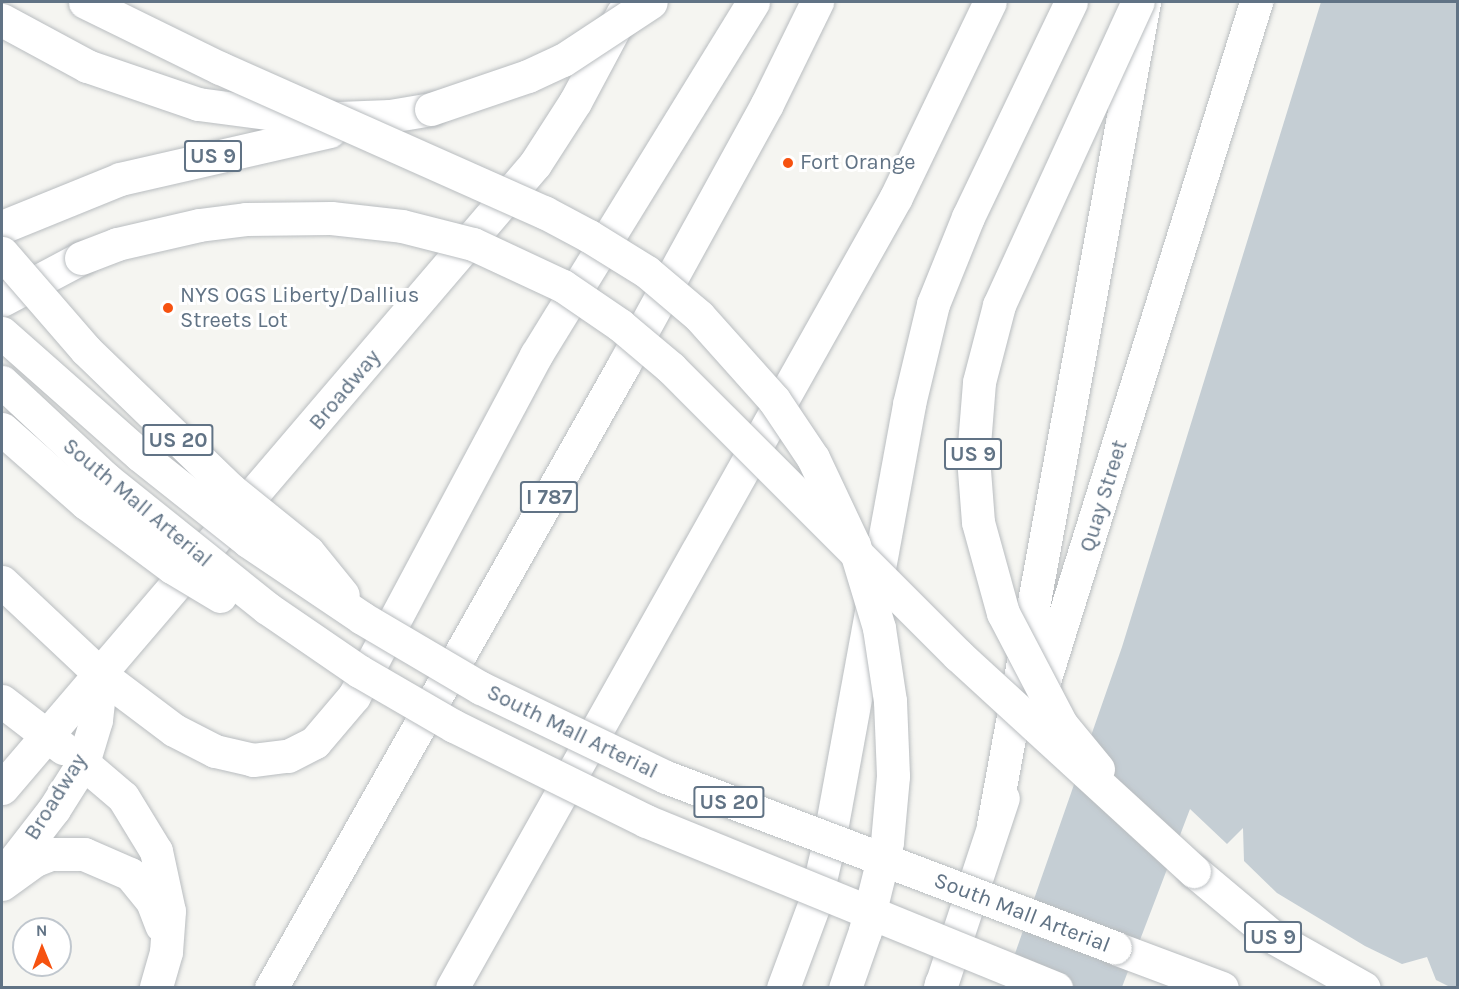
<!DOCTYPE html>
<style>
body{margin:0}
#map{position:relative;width:1459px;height:989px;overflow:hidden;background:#f5f5f1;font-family:Karla,sans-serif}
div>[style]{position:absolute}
.water>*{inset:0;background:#c5ced4}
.pier>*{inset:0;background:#f5f5f1}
.roads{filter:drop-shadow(0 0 2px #b9bdc0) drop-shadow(0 0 2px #b9bdc0)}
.primary>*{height:33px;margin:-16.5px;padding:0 16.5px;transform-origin:16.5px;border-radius:16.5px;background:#fff}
.motorway>*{height:33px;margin:-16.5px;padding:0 16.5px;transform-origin:16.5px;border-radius:16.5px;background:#fff}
.bridges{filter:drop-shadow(0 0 2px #b9bdc0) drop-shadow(0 0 2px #b9bdc0)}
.primary-bridge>*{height:33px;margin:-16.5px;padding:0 16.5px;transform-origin:16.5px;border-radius:16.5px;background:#fff}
.motorway-bridge>*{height:33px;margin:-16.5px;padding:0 16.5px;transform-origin:16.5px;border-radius:16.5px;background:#fff}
.dots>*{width:16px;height:16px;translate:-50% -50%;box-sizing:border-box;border:3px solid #fff;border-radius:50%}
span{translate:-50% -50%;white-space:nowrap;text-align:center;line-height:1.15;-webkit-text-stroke:6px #fff;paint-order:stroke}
.shield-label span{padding:2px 4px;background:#fff;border:2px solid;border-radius:4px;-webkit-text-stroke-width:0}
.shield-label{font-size:21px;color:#617385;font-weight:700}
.poi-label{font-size:22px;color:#617385}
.left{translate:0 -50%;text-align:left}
.street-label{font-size:22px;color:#617385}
.frame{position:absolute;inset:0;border:3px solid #617385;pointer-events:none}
.north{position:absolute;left:12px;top:917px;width:60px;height:60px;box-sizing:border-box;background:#fff;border:2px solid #c0c7ce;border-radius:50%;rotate:359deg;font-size:16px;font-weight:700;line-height:24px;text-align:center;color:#617385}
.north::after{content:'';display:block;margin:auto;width:21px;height:27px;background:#f65210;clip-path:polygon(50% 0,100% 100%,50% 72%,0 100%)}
</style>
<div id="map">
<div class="water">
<div style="clip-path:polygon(1321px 2px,1457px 2px,1457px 987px,1003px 988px,1122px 647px)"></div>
</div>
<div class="pier">
<div style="clip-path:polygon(1190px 809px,1227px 844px,1243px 828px,1244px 861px,1277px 893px,1365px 946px,1402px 964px,1427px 957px,1436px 980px,1452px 988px,1122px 987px)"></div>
</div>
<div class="roads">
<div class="primary">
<div style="left:2px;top:20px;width:97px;rotate:28.4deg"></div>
<div style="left:87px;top:66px;width:117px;rotate:18.9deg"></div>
<div style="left:198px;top:104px;width:115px;rotate:7.5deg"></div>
<div style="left:312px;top:119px;width:78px;rotate:-2.2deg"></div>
<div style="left:390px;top:116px;width:42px;rotate:-9.7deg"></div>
<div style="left:2px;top:227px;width:127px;rotate:-22.1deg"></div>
<div style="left:120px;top:179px;width:215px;rotate:-12.9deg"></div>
<div style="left:2px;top:582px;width:136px;rotate:43.2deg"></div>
<div style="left:2px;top:701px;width:77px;rotate:37.6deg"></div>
<div style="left:1035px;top:710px;width:742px;rotate:-72.66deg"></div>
<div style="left:2px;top:788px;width:821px;rotate:-49.5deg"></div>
<div style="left:535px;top:164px;width:74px;rotate:-57.2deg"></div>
<div style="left:575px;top:102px;width:100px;rotate:-61.9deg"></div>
<div style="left:1194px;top:871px;width:103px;rotate:39.9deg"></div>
<div style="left:1273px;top:937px;width:104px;rotate:29.3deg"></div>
<div style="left:2px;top:876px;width:85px;rotate:-52.2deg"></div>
<div style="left:54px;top:809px;width:54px;rotate:-57.8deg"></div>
<div style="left:83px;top:763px;width:45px;rotate:-73.2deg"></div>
<div style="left:96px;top:720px;width:45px;rotate:-83.7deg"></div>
<div style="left:1115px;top:948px;width:114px;rotate:20.5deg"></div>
<div style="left:783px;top:988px;width:92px;rotate:-69.6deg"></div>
<div style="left:815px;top:902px;width:57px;rotate:-76.9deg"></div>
<div style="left:828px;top:846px;width:449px;rotate:-79.6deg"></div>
<div style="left:909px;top:404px;width:103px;rotate:-76.5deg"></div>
<div style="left:933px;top:304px;width:94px;rotate:-68.1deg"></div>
<div style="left:968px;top:217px;width:238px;rotate:-64.4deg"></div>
<div style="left:940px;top:988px;width:200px;rotate:-71.7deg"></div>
</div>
<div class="motorway">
<div style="left:2px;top:300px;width:89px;rotate:-28deg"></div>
<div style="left:101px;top:675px;width:91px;rotate:37deg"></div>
<div style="left:174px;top:730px;width:46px;rotate:27.1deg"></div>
<div style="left:215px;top:751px;width:39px;rotate:13deg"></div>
<div style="left:253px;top:760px;width:35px;rotate:-7deg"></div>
<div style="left:288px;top:756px;width:30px;rotate:-27deg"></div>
<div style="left:315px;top:742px;width:60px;rotate:-49.7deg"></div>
<div style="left:354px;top:696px;width:387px;rotate:-61.9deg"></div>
<div style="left:536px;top:355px;width:414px;rotate:-58.4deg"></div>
<div style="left:83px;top:763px;width:52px;rotate:40.4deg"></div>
<div style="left:123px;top:797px;width:63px;rotate:58.6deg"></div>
<div style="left:156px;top:851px;width:61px;rotate:77.8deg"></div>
<div style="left:169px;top:911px;width:41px;rotate:94.2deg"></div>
<div style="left:166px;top:952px;width:37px;rotate:106deg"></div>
<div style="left:993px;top:825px;width:837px;rotate:-79.6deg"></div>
<div style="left:2px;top:884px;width:41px;rotate:-36deg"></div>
<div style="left:35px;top:860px;width:17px;rotate:-21deg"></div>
<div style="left:51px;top:854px;width:33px"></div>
<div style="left:84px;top:854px;width:50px;rotate:23.5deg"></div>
<div style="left:130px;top:874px;width:35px;rotate:51deg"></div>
<div style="left:152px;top:901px;width:26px;rotate:69deg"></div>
<div style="left:271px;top:988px;width:715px;rotate:-60.49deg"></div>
<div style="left:623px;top:366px;width:299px;rotate:-61.2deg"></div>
<div style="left:767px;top:104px;width:114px;rotate:-63.9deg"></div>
<div style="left:452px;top:988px;width:907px;rotate:-60.69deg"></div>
<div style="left:896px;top:197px;width:216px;rotate:-64.3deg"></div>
<div style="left:940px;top:988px;width:5px;rotate:-79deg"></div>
</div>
</div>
<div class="bridges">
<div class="primary-bridge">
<div style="left:431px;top:109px;width:102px;rotate:-18.8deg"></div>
<div style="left:528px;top:76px;width:38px;rotate:-25deg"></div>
<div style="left:563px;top:60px;width:105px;rotate:-33.4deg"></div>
<div style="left:2px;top:253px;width:128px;rotate:49.1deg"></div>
<div style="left:86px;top:350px;width:200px;rotate:44deg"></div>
<div style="left:230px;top:489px;width:100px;rotate:38.9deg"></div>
<div style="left:308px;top:552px;width:55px;rotate:50.9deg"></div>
<div style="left:2px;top:333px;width:184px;rotate:41.5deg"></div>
<div style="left:140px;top:455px;width:138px;rotate:38.5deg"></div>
<div style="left:248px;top:541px;width:138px;rotate:34deg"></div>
<div style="left:362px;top:618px;width:138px;rotate:30.5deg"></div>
<div style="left:481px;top:688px;width:205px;rotate:25.7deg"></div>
<div style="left:666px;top:777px;width:480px;rotate:20.8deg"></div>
<div style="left:2px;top:382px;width:142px;rotate:43deg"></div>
<div style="left:106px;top:479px;width:206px;rotate:38.7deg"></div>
<div style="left:267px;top:608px;width:112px;rotate:34.4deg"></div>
<div style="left:359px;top:671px;width:110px;rotate:30.1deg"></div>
<div style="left:454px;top:726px;width:214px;rotate:26.3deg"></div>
<div style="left:646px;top:821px;width:443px;rotate:22.2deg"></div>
<div style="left:2px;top:429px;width:112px;rotate:41.4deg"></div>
<div style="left:86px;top:503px;width:107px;rotate:36.7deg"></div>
<div style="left:172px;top:567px;width:56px;rotate:31.1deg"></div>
<div style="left:1098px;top:769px;width:58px;rotate:-129.4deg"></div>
<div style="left:1061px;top:724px;width:125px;rotate:-117.6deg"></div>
<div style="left:1003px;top:613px;width:94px;rotate:-105.4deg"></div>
<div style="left:978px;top:522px;width:65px;rotate:-94.4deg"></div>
<div style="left:973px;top:457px;width:75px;rotate:-85.4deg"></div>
<div style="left:979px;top:382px;width:80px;rotate:-75.4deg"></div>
<div style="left:999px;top:305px;width:333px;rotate:-65.4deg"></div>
</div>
<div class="motorway-bridge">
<div style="left:85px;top:2px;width:150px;rotate:26.1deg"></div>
<div style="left:220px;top:68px;width:355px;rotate:24deg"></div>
<div style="left:544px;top:212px;width:51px;rotate:28.1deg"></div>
<div style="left:589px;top:236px;width:68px;rotate:31.8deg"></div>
<div style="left:647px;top:272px;width:68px;rotate:40.2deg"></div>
<div style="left:699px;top:316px;width:113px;rotate:48.2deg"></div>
<div style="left:774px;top:400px;width:70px;rotate:56.1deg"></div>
<div style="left:813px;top:458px;width:96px;rotate:64.8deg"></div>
<div style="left:854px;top:545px;width:87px;rotate:73.2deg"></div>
<div style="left:879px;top:628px;width:74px;rotate:81.4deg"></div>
<div style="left:890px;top:701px;width:75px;rotate:87.7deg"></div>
<div style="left:893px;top:776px;width:66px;rotate:95.2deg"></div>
<div style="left:887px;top:842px;width:92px;rotate:103.9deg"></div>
<div style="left:865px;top:931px;width:60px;rotate:109.3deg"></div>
<div style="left:81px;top:258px;width:39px;rotate:-21deg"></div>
<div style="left:117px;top:244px;width:84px;rotate:-13deg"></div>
<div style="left:199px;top:225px;width:47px;rotate:-7.3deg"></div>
<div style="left:246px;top:219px;width:85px;rotate:-0.7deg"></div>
<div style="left:331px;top:218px;width:71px;rotate:6.4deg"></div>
<div style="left:402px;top:226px;width:73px;rotate:14.2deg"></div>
<div style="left:473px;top:244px;width:99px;rotate:25deg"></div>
<div style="left:563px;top:286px;width:69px;rotate:34.4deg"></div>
<div style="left:620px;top:325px;width:67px;rotate:40.1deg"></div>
<div style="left:671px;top:368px;width:406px;rotate:45deg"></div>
<div style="left:958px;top:655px;width:320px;rotate:42.5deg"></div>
</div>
</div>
<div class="dots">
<div style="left:788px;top:163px;background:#f65210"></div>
<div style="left:168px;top:308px;background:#f65210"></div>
</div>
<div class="shield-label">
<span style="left:213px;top:156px">US 9</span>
<span style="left:178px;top:440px">US 20</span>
<span style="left:973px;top:454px">US 9</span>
<span style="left:549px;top:497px">I 787</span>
<span style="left:729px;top:802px">US 20</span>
<span style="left:1273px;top:937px">US 9</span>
</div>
<div class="poi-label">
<span class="left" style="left:800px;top:163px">Fort Orange</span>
<span class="left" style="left:180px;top:308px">NYS OGS Liberty/Dallius<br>Streets Lot</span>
</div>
<div class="street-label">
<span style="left:345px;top:390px;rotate:-50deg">Broadway</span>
<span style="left:1104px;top:496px;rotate:-73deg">Quay Street</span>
<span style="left:137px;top:503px;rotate:40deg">South Mall Arterial</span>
<span style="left:572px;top:732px;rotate:26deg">South Mall Arterial</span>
<span style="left:56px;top:797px;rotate:-58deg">Broadway</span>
<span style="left:1022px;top:913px;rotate:21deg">South Mall Arterial</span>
</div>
<div class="frame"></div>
<div class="north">N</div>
</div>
